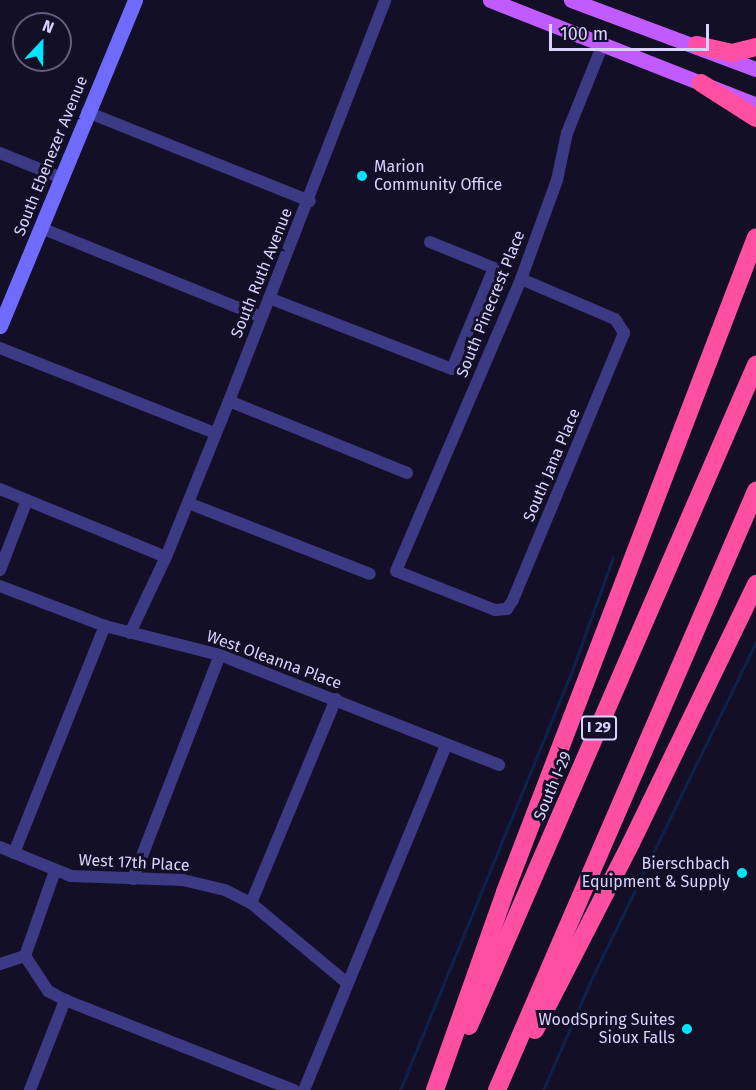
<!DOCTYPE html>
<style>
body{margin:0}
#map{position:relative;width:756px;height:1090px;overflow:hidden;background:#130f26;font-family:"Fira Sans",sans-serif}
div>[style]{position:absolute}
.stream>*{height:3px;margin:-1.5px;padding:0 1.5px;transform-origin:1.5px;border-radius:1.5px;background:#0c2248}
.street>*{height:12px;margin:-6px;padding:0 6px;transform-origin:6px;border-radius:6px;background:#3d3a85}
.secondary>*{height:15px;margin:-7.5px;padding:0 7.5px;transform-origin:7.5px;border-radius:7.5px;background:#6f6bff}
.primary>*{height:15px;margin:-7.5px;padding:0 7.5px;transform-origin:7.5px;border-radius:7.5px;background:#c25bff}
.highway>*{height:18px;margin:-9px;padding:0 9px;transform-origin:9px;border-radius:9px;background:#ff4fa3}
.dots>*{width:16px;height:16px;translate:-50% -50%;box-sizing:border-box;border:3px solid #130f26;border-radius:50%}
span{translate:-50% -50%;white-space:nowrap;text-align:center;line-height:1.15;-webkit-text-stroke:6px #130f26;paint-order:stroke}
.shield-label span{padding:2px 4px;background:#130f26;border:2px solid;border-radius:4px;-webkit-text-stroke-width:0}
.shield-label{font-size:15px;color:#d9d4ff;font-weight:700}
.street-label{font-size:16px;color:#d9d4ff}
.poi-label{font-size:16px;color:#d9d4ff}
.left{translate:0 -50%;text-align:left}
.right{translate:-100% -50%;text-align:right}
.north{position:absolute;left:12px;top:12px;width:60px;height:60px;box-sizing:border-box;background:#130f26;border:2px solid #625e7d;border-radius:50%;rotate:22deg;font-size:16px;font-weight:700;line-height:24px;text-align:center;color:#d9d4ff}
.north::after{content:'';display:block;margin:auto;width:21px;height:27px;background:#00e5ff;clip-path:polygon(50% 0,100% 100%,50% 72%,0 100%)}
.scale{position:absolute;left:549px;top:24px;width:160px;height:27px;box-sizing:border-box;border:3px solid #d9d4ff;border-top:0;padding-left:8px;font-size:18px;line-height:21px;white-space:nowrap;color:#d9d4ff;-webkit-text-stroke:4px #130f26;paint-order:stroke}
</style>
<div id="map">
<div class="stream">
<div style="left:400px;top:1090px;width:453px;rotate:-67.7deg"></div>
<div style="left:572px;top:671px;width:121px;rotate:-70.2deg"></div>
<div style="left:543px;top:1090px;width:120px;rotate:-66.4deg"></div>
<div style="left:591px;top:980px;width:376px;rotate:-64deg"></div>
</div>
<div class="street">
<div style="left:87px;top:112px;width:240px;rotate:21.8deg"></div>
<div style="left:0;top:153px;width:67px;rotate:22deg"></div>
<div style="left:41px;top:228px;width:237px;rotate:22deg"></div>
<div style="left:521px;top:279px;width:102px;rotate:23.1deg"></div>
<div style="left:615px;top:319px;width:17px;rotate:57deg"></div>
<div style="left:624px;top:333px;width:289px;rotate:112.6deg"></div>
<div style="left:513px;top:600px;width:11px;rotate:124deg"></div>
<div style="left:507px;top:609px;width:12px;rotate:175deg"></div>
<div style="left:495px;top:610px;width:106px;rotate:-158.5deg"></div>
<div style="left:396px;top:571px;width:318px;rotate:-66.8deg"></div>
<div style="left:521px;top:279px;width:105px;rotate:-70deg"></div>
<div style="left:557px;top:180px;width:48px;rotate:-78deg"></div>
<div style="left:567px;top:133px;width:96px;rotate:-68deg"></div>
<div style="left:269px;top:298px;width:196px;rotate:21.2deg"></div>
<div style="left:452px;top:369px;width:109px;rotate:-67.4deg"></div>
<div style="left:494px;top:268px;width:69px;rotate:-157.9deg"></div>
<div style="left:0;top:348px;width:231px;rotate:21.6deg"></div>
<div style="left:229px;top:401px;width:192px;rotate:22deg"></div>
<div style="left:0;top:489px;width:179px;rotate:22.3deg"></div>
<div style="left:188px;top:503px;width:195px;rotate:21.3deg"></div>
<div style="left:0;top:570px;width:75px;rotate:-68.9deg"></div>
<div style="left:0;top:586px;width:112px;rotate:20.9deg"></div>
<div style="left:105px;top:626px;width:119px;rotate:14.2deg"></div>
<div style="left:220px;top:655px;width:300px;rotate:21.5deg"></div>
<div style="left:130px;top:633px;width:84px;rotate:-64.7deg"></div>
<div style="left:166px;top:557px;width:168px;rotate:-68deg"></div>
<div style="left:229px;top:401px;width:430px;rotate:-68.7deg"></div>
<div style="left:0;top:847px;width:77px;rotate:22.2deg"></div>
<div style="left:71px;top:876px;width:112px;rotate:2deg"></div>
<div style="left:183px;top:880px;width:43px;rotate:13.4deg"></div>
<div style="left:225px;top:890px;width:29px;rotate:27deg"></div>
<div style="left:251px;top:903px;width:125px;rotate:39.8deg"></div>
<div style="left:14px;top:853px;width:245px;rotate:-68.2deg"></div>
<div style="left:133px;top:879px;width:240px;rotate:-68.8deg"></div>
<div style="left:251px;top:903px;width:221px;rotate:-67.4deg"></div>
<div style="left:0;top:964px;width:26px;rotate:-18deg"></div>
<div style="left:65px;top:1000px;width:246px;rotate:21.5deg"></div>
<div style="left:30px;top:1090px;width:97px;rotate:-68.7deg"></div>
<div style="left:65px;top:1000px;width:19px;rotate:-152deg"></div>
<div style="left:48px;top:991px;width:42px;rotate:-123.3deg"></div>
<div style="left:25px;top:956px;width:90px;rotate:-70.6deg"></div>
<div style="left:304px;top:1090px;width:373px;rotate:-67.6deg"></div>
</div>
<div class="secondary">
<div style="left:0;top:326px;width:353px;rotate:-67.5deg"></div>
</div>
<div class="primary">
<div style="left:490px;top:0;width:286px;rotate:21.5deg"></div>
<div style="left:571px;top:0;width:197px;rotate:20.5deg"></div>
</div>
<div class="highway">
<div style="left:697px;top:45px;width:36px;rotate:13deg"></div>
<div style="left:732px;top:53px;width:25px;rotate:-14deg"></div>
<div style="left:701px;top:83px;width:65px;rotate:32.5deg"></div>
<div style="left:469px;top:1026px;width:721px;rotate:-66.53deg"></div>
<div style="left:535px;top:1030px;width:210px;rotate:-62.8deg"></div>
<div style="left:631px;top:843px;width:288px;rotate:-64.2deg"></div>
<div style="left:435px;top:1090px;width:210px;rotate:-70.5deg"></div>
<div style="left:505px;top:892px;width:701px;rotate:-69.03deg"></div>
<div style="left:497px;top:1090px;width:653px;rotate:-66.62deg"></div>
</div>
<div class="dots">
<div style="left:362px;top:176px;background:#00e5ff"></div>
<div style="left:742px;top:873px;background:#00e5ff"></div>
<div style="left:687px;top:1029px;background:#00e5ff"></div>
</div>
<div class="shield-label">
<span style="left:599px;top:728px">I 29</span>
</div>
<div class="street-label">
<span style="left:51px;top:156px;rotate:-68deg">South Ebenezer Avenue</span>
<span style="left:262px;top:273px;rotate:-68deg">South Ruth Avenue</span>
<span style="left:491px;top:304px;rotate:-68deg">South Pinecrest Place</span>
<span style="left:552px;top:465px;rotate:-67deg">South Jana Place</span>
<span style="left:274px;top:660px;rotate:20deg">West Oleanna Place</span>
<span style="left:553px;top:786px;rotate:-67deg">South I-29</span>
<span style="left:134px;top:863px;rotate:3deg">West 17th Place</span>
</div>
<div class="poi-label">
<span class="left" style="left:374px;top:176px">Marion<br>Community Office</span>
<span class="right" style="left:730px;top:873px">Bierschbach<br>Equipment &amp; Supply</span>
<span class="right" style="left:675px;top:1029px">WoodSpring Suites<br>Sioux Falls</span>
</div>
<div class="north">N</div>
<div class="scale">100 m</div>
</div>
